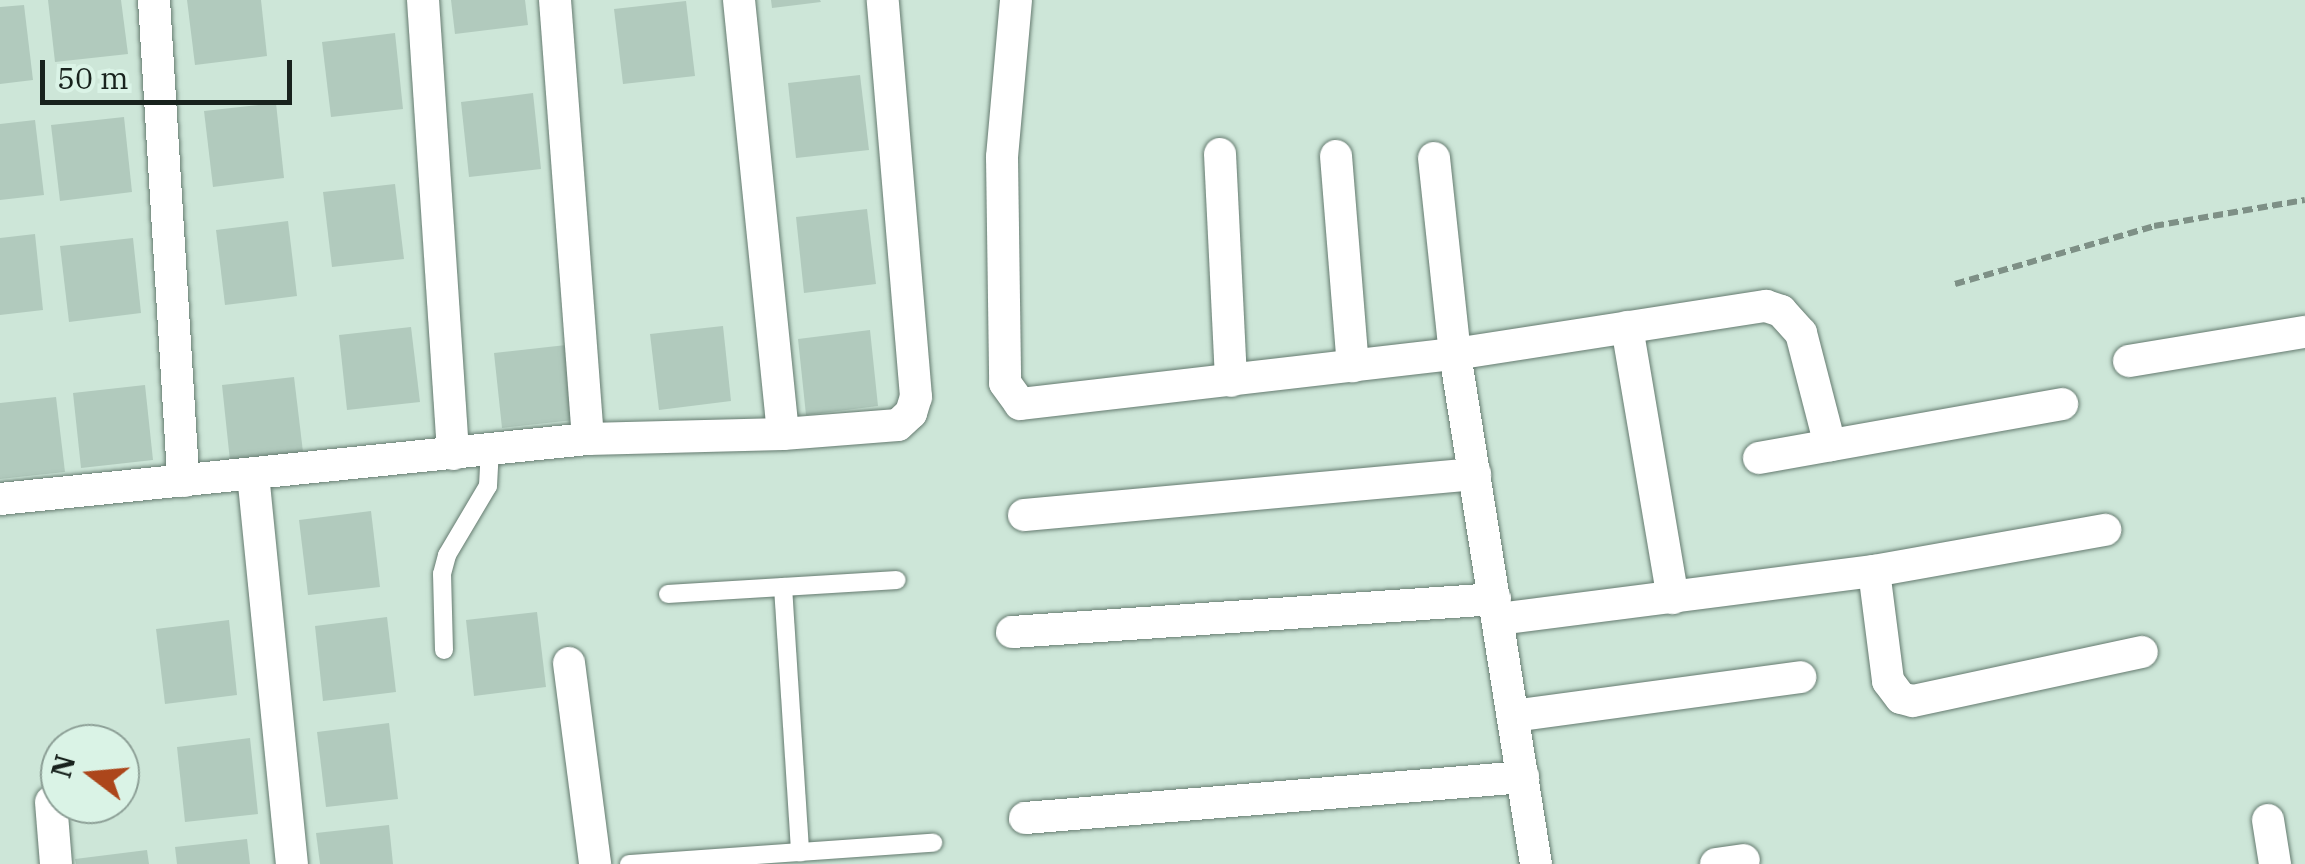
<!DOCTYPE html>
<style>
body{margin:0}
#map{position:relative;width:2305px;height:864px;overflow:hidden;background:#cde6d8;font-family:"IBM Plex Serif",serif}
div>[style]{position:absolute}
.building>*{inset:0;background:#b1cabd}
.path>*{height:6px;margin-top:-3px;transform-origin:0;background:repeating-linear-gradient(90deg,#7e9086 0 10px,transparent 0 15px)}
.roads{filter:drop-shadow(0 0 2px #657b70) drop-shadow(0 0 2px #657b70)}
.service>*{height:18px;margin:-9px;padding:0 9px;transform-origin:9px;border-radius:9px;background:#fff}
.minor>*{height:32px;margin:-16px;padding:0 16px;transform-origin:16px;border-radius:16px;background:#fff}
span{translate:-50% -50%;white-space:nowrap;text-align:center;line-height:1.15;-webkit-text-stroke:8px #daf3e6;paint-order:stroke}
.north{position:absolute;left:40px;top:724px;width:100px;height:100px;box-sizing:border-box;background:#daf3e6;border:2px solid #8c9f96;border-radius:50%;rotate:286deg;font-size:28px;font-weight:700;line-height:40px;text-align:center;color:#18221d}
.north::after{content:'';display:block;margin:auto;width:35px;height:45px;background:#ac461b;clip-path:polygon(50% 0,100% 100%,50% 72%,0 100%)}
.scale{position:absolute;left:40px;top:60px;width:252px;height:45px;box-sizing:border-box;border:5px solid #18221d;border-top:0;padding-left:12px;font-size:30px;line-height:35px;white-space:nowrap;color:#18221d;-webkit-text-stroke:8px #daf3e6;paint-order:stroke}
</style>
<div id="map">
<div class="building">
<div style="clip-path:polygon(48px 0,121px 0,128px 54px,55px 62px)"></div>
<div style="clip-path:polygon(187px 0,261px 0,267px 56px,195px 65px)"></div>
<div style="clip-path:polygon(451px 0,525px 0,528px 25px,455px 34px)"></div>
<div style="clip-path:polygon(771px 0,820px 0,821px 2px,772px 8px)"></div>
<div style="clip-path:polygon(686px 1px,695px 76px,623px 84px,614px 9px)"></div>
<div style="clip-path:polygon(24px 5px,33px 80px,0 84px,0 7px)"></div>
<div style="clip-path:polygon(395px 33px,403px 109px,331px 117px,322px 42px)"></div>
<div style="clip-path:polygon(860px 75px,869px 150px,796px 158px,788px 83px)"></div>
<div style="clip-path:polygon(533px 93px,541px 169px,469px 177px,461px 102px)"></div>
<div style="clip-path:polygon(276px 103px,284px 178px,213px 187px,204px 111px)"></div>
<div style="clip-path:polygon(124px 117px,132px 192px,60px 201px,51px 125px)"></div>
<div style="clip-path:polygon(35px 120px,44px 195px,0 200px,0 124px)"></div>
<div style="clip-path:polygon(395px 184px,404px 259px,332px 267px,323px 192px)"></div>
<div style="clip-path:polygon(867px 209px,876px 284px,804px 293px,796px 217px)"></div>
<div style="clip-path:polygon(288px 221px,297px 296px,225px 305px,216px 230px)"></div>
<div style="clip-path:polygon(35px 234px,43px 310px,0 315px,0 238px)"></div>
<div style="clip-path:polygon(133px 238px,141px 313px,69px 322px,60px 246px)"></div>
<div style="clip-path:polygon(723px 326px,731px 401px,659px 410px,650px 334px)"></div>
<div style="clip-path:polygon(411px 327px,420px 402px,347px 410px,339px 335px)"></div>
<div style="clip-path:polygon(870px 330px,878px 406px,806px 415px,798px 339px)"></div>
<div style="clip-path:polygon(566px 345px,574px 420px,502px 428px,494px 353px)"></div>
<div style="clip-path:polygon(294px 377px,303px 452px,230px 461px,222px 385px)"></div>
<div style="clip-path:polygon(145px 385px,153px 460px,81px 468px,73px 393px)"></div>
<div style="clip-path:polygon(56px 397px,65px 472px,0 479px,0 403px)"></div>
<div style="clip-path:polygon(371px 511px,380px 587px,308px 595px,299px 520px)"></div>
<div style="clip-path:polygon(537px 612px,546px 687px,474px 696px,466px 620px)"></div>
<div style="clip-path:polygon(387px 617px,396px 692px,323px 701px,315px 626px)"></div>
<div style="clip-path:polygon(229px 620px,237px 695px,165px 704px,156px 629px)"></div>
<div style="clip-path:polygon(389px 723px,398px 799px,326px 807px,317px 732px)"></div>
<div style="clip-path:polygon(250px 738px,258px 814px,185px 822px,177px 747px)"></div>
<div style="clip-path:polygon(389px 825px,393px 864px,320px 864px,316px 833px)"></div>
<div style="clip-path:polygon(247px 839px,250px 864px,177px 864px,175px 847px)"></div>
<div style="clip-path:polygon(147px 850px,149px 864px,76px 864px,75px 859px)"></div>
</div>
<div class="path">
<div style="left:1955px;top:284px;width:207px;rotate:-16.2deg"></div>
<div style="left:2154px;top:226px;width:153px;rotate:-9.8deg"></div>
</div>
<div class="roads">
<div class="service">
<div style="left:783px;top:587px;width:266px;rotate:86.3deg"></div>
<div style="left:668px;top:594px;width:229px;rotate:-3.5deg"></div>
<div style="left:444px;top:650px;width:76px;rotate:-91.5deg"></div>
<div style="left:442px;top:574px;width:20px;rotate:-75deg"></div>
<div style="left:447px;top:555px;width:80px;rotate:-59.3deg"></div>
<div style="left:488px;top:486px;width:36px;rotate:-87deg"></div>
<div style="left:629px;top:864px;width:305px;rotate:-4deg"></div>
</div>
<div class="minor">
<div style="left:154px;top:0;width:482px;rotate:86.5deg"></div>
<div style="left:423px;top:0;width:455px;rotate:86.2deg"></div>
<div style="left:555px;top:0;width:440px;rotate:85.7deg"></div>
<div style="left:739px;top:0;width:436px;rotate:84.2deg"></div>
<div style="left:1016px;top:0;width:158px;rotate:95.1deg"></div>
<div style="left:1002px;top:157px;width:226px;rotate:89.2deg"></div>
<div style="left:1005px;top:383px;width:26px;rotate:54deg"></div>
<div style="left:1020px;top:404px;width:438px;rotate:-6.6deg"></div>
<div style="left:1455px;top:354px;width:315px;rotate:-8.8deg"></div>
<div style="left:1766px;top:306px;width:16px;rotate:18deg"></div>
<div style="left:1781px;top:311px;width:30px;rotate:48deg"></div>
<div style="left:1801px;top:333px;width:116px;rotate:75.5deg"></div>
<div style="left:1220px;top:154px;width:227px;rotate:87.2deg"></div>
<div style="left:1336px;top:156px;width:211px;rotate:85.4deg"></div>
<div style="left:1434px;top:158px;width:197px;rotate:83.9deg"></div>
<div style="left:1455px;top:354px;width:516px;rotate:80.98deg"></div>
<div style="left:1627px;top:327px;width:275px;rotate:80.4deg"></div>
<div style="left:2129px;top:361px;width:178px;rotate:-9.4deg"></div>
<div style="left:1759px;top:458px;width:308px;rotate:-10.1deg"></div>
<div style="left:253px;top:474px;width:392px;rotate:84.3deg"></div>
<div style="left:0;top:499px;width:591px;rotate:-5.83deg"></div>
<div style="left:588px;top:439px;width:195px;rotate:-1.5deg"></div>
<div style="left:783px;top:434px;width:115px;rotate:-4.5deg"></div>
<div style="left:898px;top:425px;width:18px;rotate:-43deg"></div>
<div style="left:911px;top:413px;width:17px;rotate:-73deg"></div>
<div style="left:916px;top:397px;width:398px;rotate:-94.8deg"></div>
<div style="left:1024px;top:515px;width:453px;rotate:-5.2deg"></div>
<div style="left:1874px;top:571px;width:111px;rotate:82.7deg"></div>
<div style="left:1888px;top:681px;width:21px;rotate:53deg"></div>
<div style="left:1901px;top:698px;width:12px;rotate:14deg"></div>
<div style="left:1913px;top:701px;width:234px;rotate:-12.1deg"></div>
<div style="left:1498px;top:619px;width:379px;rotate:-7.3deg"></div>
<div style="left:1874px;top:571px;width:235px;rotate:-10.1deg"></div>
<div style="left:1012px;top:632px;width:484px;rotate:-3.9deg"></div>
<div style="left:569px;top:663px;width:203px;rotate:82.6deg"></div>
<div style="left:1513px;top:716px;width:290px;rotate:-7.7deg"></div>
<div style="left:51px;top:802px;width:62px;rotate:85.4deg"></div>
<div style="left:1025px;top:818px;width:500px;rotate:-4.7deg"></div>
<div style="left:2268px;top:820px;width:45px;rotate:81deg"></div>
<div style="left:1716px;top:864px;width:28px;rotate:-8deg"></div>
</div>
</div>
<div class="north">N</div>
<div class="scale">50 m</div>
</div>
